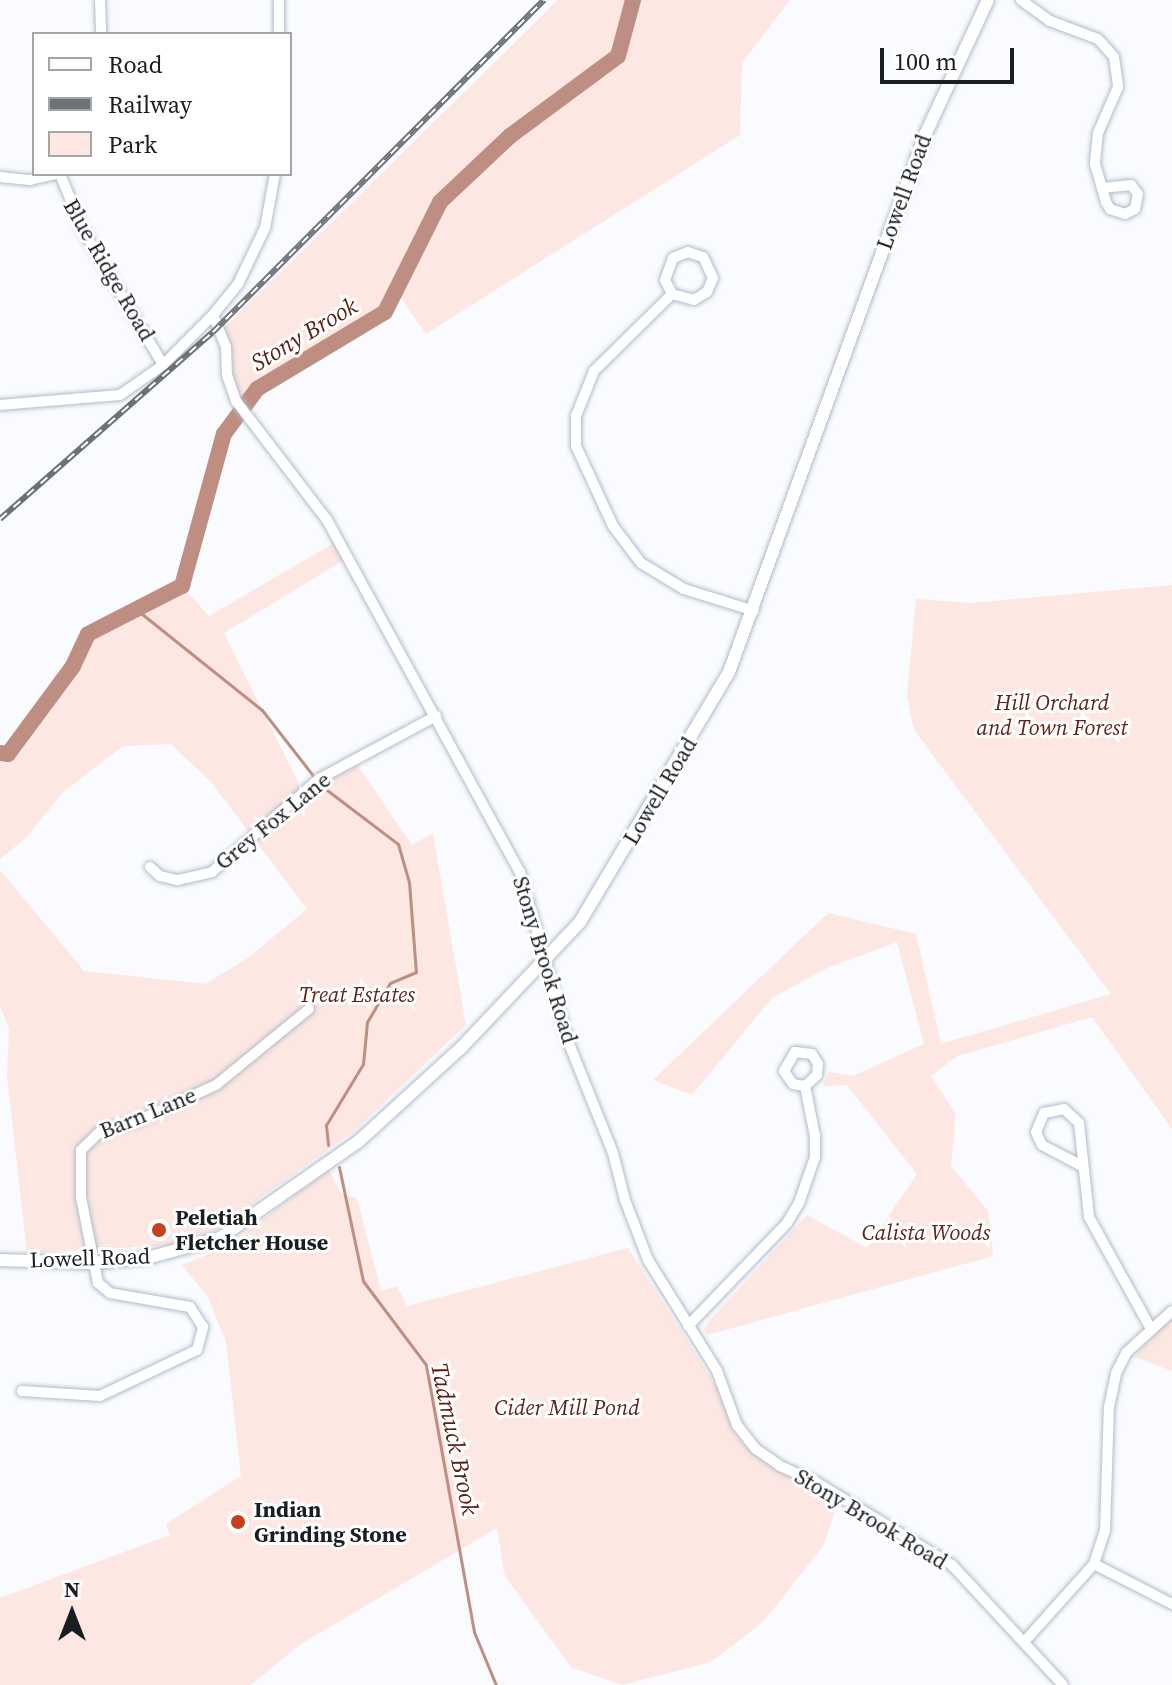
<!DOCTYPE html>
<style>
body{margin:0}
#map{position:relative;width:1172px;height:1685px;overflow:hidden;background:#f9fbfe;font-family:"Source Serif 4",serif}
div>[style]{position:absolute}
.green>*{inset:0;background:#fce7e2}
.stream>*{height:3px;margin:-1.5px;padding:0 1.5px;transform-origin:1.5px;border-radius:1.5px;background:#bf8e82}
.river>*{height:16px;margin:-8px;padding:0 8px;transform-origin:8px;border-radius:8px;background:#bf8e82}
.roads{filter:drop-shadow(0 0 2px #b0bcc9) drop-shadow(0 0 2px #b0bcc9)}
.minor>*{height:10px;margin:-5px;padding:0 5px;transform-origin:5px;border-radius:5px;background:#fff}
.tertiary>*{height:12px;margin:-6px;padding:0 6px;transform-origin:6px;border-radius:6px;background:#fff}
.rail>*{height:6px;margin-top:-3px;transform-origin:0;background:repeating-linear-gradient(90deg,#fff 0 9px,#6d7175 0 18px);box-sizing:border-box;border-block:2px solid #6d7175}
.dots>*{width:22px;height:22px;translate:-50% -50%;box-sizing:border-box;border:4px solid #fff;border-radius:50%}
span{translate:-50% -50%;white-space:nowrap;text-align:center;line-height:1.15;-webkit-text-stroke:6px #fff;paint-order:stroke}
.street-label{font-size:22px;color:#191e23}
.park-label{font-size:22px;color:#612416;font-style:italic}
.poi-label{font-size:22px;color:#191e23;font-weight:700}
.left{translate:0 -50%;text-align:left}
.water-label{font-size:24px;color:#5c2011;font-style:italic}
.legend{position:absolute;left:32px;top:32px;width:260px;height:144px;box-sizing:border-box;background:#fff;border:2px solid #a3a5a7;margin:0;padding:10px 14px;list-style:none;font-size:24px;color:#191e23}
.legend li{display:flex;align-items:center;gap:16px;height:40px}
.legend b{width:40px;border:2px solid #a3a5a7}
.north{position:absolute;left:32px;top:1573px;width:80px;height:80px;-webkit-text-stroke:6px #fff;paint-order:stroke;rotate:0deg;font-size:22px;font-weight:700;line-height:32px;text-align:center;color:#191e23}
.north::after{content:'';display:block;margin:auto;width:28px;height:36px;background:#191e23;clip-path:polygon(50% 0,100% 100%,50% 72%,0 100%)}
.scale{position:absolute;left:880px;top:48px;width:134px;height:36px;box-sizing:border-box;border:4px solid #191e23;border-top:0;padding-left:10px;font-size:24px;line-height:28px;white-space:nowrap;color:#191e23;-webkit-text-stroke:6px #fff;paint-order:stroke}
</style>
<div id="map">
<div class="green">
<div style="clip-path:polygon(558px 0,790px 0,742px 63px,740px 135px,426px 334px,396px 291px,385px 312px,236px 401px,221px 331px)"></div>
<div style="clip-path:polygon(339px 540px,349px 557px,224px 633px,303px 792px,354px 760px,412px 845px,433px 833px,466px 1025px,354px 1131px,214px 1231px,174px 1245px,27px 1253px,7px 1076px,9px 1028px,0 1007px,0 870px,84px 971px,205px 984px,248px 958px,307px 909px,211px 782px,171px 744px,123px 746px,62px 793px,27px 837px,0 859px,0 753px,8px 754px,73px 666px,88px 634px,182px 586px,209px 616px)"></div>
<div style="clip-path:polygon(1172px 585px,1172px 1129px,1092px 1017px,957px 1056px,931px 1076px,956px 1114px,951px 1166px,988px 1211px,993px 1256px,707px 1335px,704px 1329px,710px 1320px,807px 1215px,867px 1248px,917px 1174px,847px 1085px,823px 1086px,829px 1072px,853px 1076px,924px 1044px,897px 942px,827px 968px,772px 998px,692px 1095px,653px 1080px,828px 913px,916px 934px,941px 1044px,1111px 994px,914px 730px,907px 696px,916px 599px,972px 603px)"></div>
<div style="clip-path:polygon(329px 1169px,341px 1194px,357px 1198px,381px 1291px,397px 1286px,407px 1306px,628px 1248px,720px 1392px,734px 1434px,751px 1452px,838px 1503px,823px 1546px,764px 1621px,711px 1662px,622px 1685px,571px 1667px,505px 1576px,497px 1528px,301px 1644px,251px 1685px,0 1685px,0 1598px,170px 1535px,166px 1524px,241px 1476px,226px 1342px,208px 1297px,182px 1265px,228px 1246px)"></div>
<div style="clip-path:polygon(1172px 1318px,1172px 1371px,1135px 1357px,1158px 1329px)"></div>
</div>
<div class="stream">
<div style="left:137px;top:610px;width:160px;rotate:38.7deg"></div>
<div style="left:262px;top:710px;width:86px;rotate:52.1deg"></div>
<div style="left:319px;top:784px;width:99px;rotate:37.2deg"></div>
<div style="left:398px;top:844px;width:40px;rotate:74deg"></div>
<div style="left:409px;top:882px;width:90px;rotate:85.6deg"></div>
<div style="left:416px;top:972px;width:28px;rotate:157deg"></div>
<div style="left:390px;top:983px;width:45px;rotate:120.5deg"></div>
<div style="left:367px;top:1022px;width:42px;rotate:95.4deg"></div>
<div style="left:363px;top:1064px;width:71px;rotate:121.2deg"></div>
<div style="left:326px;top:1125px;width:20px;rotate:84deg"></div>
<div style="left:339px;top:1167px;width:116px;rotate:78.1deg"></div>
<div style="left:363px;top:1281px;width:105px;rotate:53.1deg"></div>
<div style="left:426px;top:1365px;width:271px;rotate:79.8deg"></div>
<div style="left:474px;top:1632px;width:57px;rotate:67.5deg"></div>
</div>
<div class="river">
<div style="left:0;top:753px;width:8px;rotate:7deg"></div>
<div style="left:8px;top:754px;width:109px;rotate:-53.5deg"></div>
<div style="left:73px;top:666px;width:35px;rotate:-65deg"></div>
<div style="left:88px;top:634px;width:106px;rotate:-27.1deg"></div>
<div style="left:182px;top:586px;width:158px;rotate:-74.6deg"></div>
<div style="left:224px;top:434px;width:56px;rotate:-53.7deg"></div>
<div style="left:257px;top:389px;width:149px;rotate:-31deg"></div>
<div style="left:385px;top:312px;width:123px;rotate:-63.4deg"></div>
<div style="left:440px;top:202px;width:96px;rotate:-43.3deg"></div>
<div style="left:510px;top:136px;width:134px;rotate:-36.5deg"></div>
<div style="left:618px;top:56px;width:58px;rotate:-75deg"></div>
</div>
<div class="roads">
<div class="minor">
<div style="left:100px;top:0;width:34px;rotate:88deg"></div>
<div style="left:1021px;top:0;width:36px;rotate:36deg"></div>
<div style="left:1050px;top:21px;width:51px;rotate:20.6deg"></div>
<div style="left:1098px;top:39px;width:24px;rotate:48deg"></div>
<div style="left:1114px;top:57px;width:30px;rotate:82deg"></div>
<div style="left:1118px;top:87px;width:50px;rotate:113.5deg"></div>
<div style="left:1098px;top:133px;width:31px;rotate:96deg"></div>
<div style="left:1095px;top:164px;width:25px;rotate:74deg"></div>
<div style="left:1102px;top:188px;width:15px;rotate:74deg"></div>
<div style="left:1106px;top:202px;width:8px;rotate:60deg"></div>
<div style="left:1110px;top:209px;width:16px;rotate:18deg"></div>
<div style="left:1125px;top:214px;width:11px;rotate:-27deg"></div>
<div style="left:1135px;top:209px;width:15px;rotate:-79deg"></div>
<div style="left:1138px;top:194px;width:11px;rotate:-128deg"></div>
<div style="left:1131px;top:185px;width:29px;rotate:174deg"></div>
<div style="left:279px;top:34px;width:34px;rotate:-90deg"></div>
<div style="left:60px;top:174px;width:61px;rotate:67.7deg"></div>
<div style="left:83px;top:230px;width:157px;rotate:59.3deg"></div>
<div style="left:0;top:177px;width:30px;rotate:6deg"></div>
<div style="left:30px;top:180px;width:27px;rotate:-13deg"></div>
<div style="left:672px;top:294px;width:23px;rotate:15deg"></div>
<div style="left:694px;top:300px;width:15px;rotate:-32deg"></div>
<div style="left:707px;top:292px;width:15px;rotate:-67deg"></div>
<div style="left:713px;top:278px;width:23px;rotate:-115deg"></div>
<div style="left:703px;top:257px;width:16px;rotate:-162deg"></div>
<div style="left:688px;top:252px;width:16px;rotate:158deg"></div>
<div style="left:673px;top:258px;width:23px;rotate:110deg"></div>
<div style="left:665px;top:280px;width:16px;rotate:63deg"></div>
<div style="left:672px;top:294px;width:110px;rotate:135.4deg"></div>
<div style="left:594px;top:371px;width:48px;rotate:111.8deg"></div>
<div style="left:576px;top:416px;width:30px;rotate:90deg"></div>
<div style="left:576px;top:446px;width:88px;rotate:65.2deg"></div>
<div style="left:613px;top:526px;width:46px;rotate:52.9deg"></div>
<div style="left:641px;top:563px;width:50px;rotate:31.2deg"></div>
<div style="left:684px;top:589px;width:73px;rotate:17.4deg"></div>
<div style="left:213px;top:315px;width:40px;rotate:-51deg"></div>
<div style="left:238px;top:284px;width:62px;rotate:-64.3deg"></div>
<div style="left:265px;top:228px;width:55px;rotate:-79.5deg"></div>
<div style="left:0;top:405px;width:120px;rotate:-4.8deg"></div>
<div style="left:120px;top:395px;width:52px;rotate:-34.9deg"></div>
<div style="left:163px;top:365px;width:71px;rotate:-45deg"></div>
<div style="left:213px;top:315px;width:35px;rotate:68deg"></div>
<div style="left:226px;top:347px;width:28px;rotate:88deg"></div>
<div style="left:227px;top:375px;width:28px;rotate:71deg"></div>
<div style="left:236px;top:401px;width:150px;rotate:52.6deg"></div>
<div style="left:327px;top:520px;width:401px;rotate:61.3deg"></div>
<div style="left:520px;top:872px;width:181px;rotate:74deg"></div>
<div style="left:570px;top:1046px;width:115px;rotate:68.1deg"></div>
<div style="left:613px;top:1153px;width:49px;rotate:75.7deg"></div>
<div style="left:625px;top:1200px;width:64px;rotate:69deg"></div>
<div style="left:648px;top:1260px;width:131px;rotate:58.1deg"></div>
<div style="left:717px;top:1371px;width:58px;rotate:69.7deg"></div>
<div style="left:737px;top:1425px;width:31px;rotate:52deg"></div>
<div style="left:756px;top:1449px;width:29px;rotate:35deg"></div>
<div style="left:780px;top:1466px;width:39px;rotate:24deg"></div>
<div style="left:816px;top:1482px;width:159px;rotate:31.4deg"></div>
<div style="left:952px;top:1565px;width:163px;rotate:47.2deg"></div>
<div style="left:150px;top:867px;width:13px;rotate:42deg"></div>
<div style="left:160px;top:876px;width:18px;rotate:13deg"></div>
<div style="left:178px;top:880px;width:35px;rotate:-13deg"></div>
<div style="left:212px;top:872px;width:142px;rotate:-41deg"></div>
<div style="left:319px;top:779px;width:133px;rotate:-28.3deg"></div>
<div style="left:1082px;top:1166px;width:45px;rotate:-152.3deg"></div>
<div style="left:1042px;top:1145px;width:14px;rotate:-115deg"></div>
<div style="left:1036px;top:1132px;width:21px;rotate:-67deg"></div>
<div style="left:1044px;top:1113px;width:20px;rotate:-11deg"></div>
<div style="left:1064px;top:1109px;width:21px;rotate:43deg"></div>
<div style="left:1079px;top:1123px;width:95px;rotate:83.9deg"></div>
<div style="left:1089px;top:1217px;width:126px;rotate:61deg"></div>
<div style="left:688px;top:1326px;width:143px;rotate:-46.1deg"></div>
<div style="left:787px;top:1223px;width:23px;rotate:-59deg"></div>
<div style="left:799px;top:1203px;width:49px;rotate:-70.8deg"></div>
<div style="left:815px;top:1157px;width:21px;rotate:-90deg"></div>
<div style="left:815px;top:1136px;width:51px;rotate:-101.3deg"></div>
<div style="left:805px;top:1086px;width:12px;rotate:-171deg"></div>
<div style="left:793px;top:1084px;width:16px;rotate:-125deg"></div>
<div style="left:784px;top:1071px;width:22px;rotate:-60deg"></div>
<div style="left:795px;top:1052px;width:17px;rotate:7deg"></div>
<div style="left:812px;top:1054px;width:12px;rotate:59deg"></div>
<div style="left:818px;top:1064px;width:11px;rotate:95deg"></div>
<div style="left:817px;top:1075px;width:16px;rotate:137deg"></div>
<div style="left:22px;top:1391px;width:78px;rotate:3.7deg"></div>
<div style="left:100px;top:1396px;width:107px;rotate:-25.4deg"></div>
<div style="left:197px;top:1350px;width:24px;rotate:-75deg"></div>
<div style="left:203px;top:1327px;width:24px;rotate:-123deg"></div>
<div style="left:190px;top:1307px;width:81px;rotate:-170.1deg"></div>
<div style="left:110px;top:1293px;width:16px;rotate:-140deg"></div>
<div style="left:98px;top:1283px;width:88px;rotate:-101.2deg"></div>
<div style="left:81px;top:1197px;width:47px;rotate:-90deg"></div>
<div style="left:81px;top:1150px;width:29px;rotate:-44deg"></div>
<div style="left:102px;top:1130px;width:34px;rotate:-14deg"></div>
<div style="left:135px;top:1122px;width:89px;rotate:-24.6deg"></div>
<div style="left:216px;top:1085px;width:120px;rotate:-39.3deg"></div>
<div style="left:1094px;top:1564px;width:88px;rotate:27.1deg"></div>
<div style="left:1024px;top:1642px;width:105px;rotate:-48.1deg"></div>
<div style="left:1094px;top:1564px;width:35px;rotate:-72deg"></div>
<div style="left:1105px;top:1531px;width:124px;rotate:-88.2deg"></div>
<div style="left:1109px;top:1407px;width:35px;rotate:-78deg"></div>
<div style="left:1116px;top:1373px;width:22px;rotate:-63deg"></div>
<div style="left:1126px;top:1353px;width:62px;rotate:-42.4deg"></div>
</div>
<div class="tertiary">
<div style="left:0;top:1260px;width:92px;rotate:1.9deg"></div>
<div style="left:92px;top:1263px;width:55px;rotate:-5.2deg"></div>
<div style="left:147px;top:1258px;width:76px;rotate:-15.3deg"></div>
<div style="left:220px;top:1238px;width:169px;rotate:-34.9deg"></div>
<div style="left:359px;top:1141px;width:138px;rotate:-42.4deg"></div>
<div style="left:461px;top:1048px;width:173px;rotate:-46.6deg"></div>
<div style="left:580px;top:922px;width:291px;rotate:-59.2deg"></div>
<div style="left:729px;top:672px;width:572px;rotate:-69.95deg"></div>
<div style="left:925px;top:135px;width:149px;rotate:-65deg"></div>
</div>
</div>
<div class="rail">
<div style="left:0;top:519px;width:283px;rotate:-41.3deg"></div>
<div style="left:213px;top:332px;width:469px;rotate:-45.1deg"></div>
</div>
<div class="dots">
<div style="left:159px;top:1230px;background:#c83f1b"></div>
<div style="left:238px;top:1522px;background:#c83f1b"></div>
</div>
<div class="street-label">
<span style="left:904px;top:192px;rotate:-70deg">Lowell Road</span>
<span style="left:109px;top:270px;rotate:60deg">Blue Ridge Road</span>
<span style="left:660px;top:791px;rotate:-59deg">Lowell Road</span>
<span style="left:273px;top:821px;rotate:-39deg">Grey Fox Lane</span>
<span style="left:545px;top:960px;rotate:73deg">Stony Brook Road</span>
<span style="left:148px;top:1113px;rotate:-22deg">Barn Lane</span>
<span style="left:90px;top:1258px;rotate:-2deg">Lowell Road</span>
<span style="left:871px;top:1519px;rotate:31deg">Stony Brook Road</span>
</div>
<div class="park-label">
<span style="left:1052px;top:715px">Hill Orchard<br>and Town Forest</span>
<span style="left:357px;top:995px">Treat Estates</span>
<span style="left:926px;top:1233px">Calista Woods</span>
<span style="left:567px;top:1408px">Cider Mill Pond</span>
</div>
<div class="poi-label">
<span class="left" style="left:175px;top:1230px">Peletiah<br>Fletcher House</span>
<span class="left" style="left:254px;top:1522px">Indian<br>Grinding Stone</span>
</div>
<div class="water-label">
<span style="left:304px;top:334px;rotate:-31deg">Stony Brook</span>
<span style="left:455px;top:1439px;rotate:78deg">Tadmuck Brook</span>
</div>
<ul class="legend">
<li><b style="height:10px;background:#fff"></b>Road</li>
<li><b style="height:10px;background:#6d7175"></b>Railway</li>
<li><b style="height:22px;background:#fce7e2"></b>Park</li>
</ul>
<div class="north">N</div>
<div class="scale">100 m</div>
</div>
